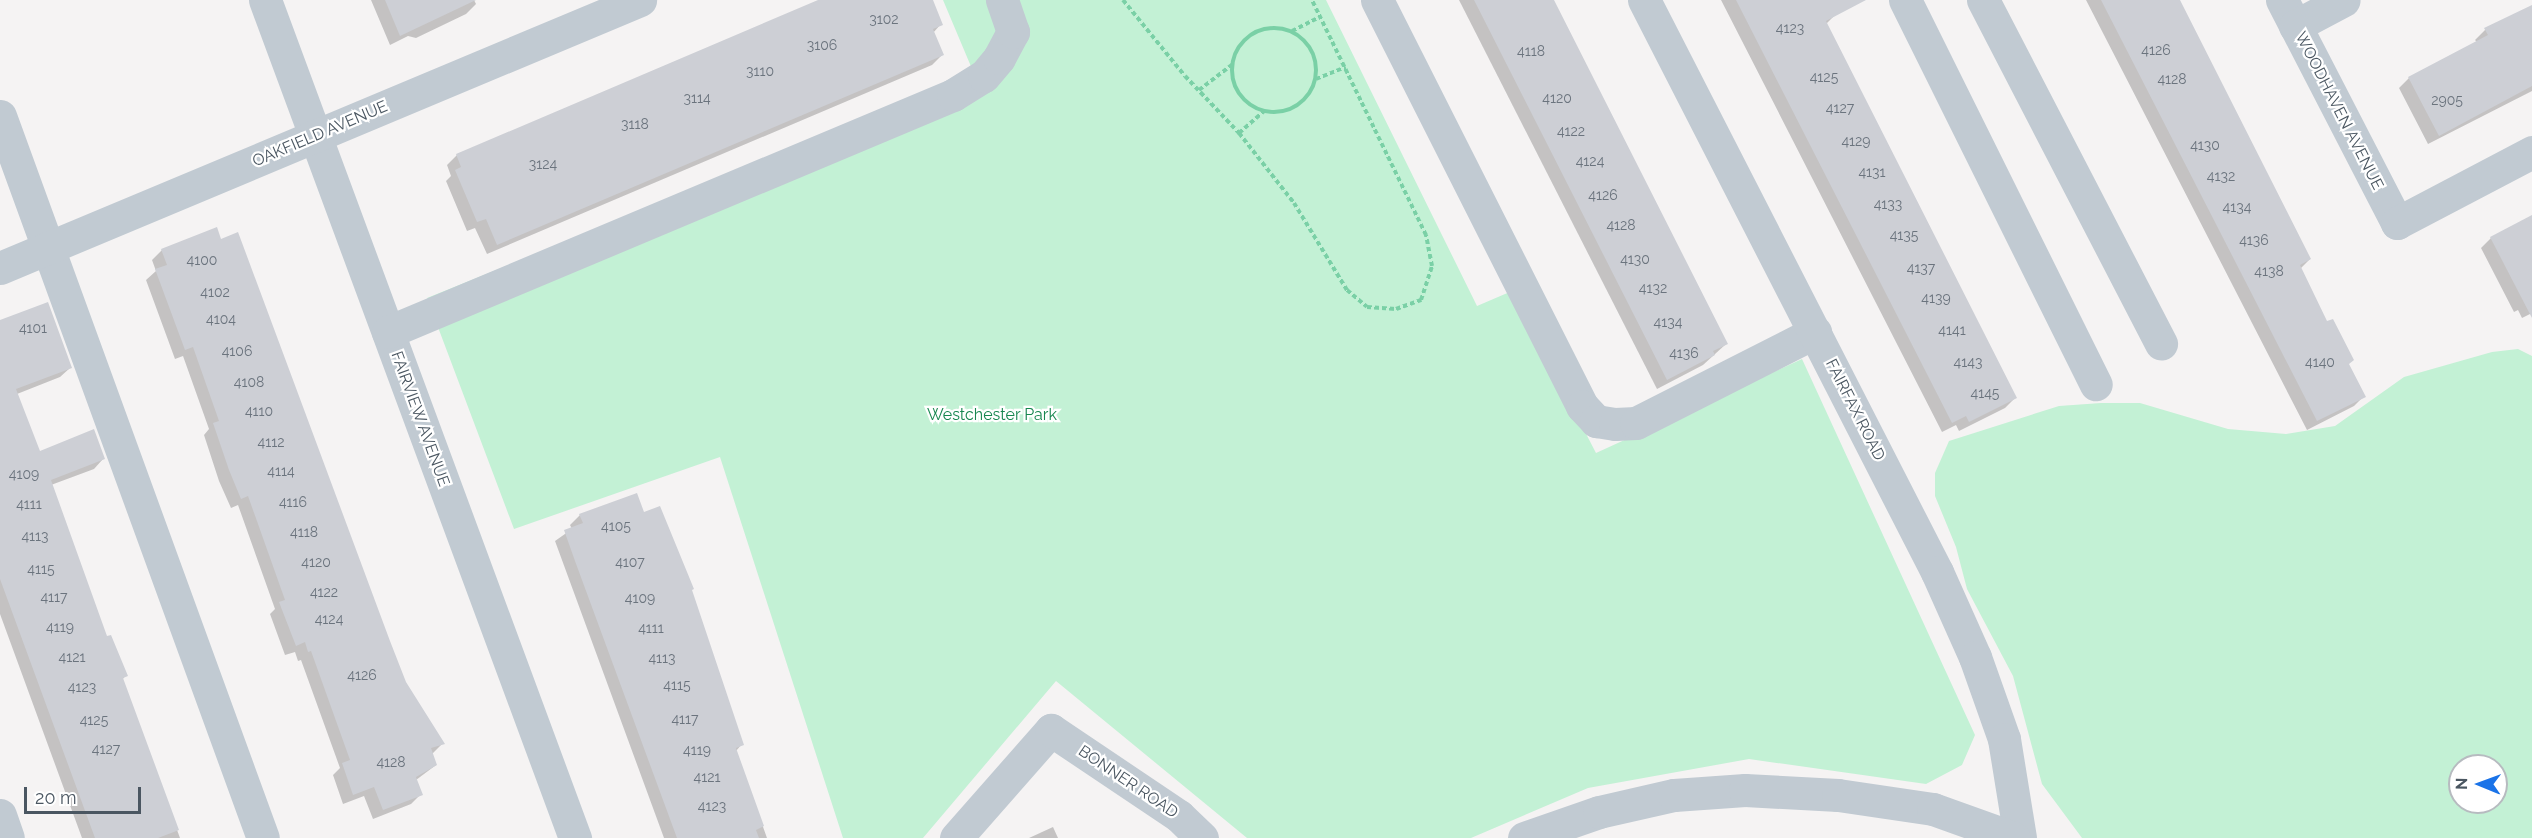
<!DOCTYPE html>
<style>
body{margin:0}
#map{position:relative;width:2532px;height:838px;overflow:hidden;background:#f5f3f3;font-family:Raleway,sans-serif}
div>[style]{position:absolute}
.green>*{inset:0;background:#c3f1d5}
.shadow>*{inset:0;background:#0003}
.building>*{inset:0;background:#cdcfd5}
.path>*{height:4px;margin-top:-2px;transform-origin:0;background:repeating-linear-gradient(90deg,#7ad0a6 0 4.5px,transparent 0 7.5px)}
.path>.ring{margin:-2px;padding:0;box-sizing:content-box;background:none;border:4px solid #7ad0a6;border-radius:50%}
.minor>*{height:33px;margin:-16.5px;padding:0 16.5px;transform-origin:16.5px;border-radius:16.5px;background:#c1cad2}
span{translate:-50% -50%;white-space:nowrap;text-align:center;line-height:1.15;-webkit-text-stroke:4.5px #fff;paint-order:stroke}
.number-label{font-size:14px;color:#6b747e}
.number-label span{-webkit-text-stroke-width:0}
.street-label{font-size:16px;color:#4a5661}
.park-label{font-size:16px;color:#17864f}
.north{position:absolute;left:2448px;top:754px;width:60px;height:60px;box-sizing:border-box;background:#fff;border:2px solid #b7bbc0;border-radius:50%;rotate:271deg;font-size:16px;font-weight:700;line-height:24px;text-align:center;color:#4a5661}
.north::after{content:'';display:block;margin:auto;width:21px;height:27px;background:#1a73e8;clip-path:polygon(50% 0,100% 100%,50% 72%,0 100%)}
.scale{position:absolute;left:24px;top:787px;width:117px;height:27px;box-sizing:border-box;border:3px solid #4a5661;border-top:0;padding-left:8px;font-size:18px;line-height:21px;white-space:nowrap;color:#4a5661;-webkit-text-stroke:4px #fff;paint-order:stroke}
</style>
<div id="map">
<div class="green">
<div style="clip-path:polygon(943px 0,1326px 0,1477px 306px,1512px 291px,1596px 453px,1802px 359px,1975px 735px,1962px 765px,1926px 784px,1749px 759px,1588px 788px,1471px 838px,1247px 838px,1056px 681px,923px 838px,843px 838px,720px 457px,514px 529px,427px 298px,975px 76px)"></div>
<div style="clip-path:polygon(evenodd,2518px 349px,2532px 356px,2532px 838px,2082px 838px,2042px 784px,2013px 676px,1967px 589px,1956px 547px,1935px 496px,1935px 473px,1949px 441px,2059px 406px,2101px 403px,2140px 403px,2228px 429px,2286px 434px,2335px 426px,2404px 377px,2492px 352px,2518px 349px,2460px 766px,2496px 766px,2496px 802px,2460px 802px,2460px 766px)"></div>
</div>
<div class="shadow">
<div style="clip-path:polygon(371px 0,474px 0,476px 4px,466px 14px,416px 38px,408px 36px,390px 45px)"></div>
<div style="clip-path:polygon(821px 0,931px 0,941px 24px,933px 33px,942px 55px,932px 65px,487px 254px,475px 228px,467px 231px,446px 181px,451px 176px,447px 165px,457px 155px)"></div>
<div style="clip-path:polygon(1459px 0,1552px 0,1726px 344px,1703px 365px,1657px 389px)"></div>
<div style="clip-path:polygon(1721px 0,1827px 0,1835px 15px,1826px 24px,2015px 398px,2005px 408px,1959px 431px,1956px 425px,1942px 432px)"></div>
<div style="clip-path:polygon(2086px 0,2177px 0,2310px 259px,2300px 269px,2364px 396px,2354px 406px,2307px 430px)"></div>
<div style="clip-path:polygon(2532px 6px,2532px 91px,2428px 144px,2399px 88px,2409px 78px,2477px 42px,2475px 40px,2485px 30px)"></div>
<div style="clip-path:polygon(2532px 217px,2532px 313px,2522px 318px,2518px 310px,2514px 312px,2481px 248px,2491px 238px)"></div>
<div style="clip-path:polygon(162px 250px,405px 683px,443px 743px,432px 754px,436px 765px,416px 780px,421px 794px,411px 804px,373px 819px,364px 796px,343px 804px,333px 775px,340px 768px,301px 660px,298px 661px,295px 652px,285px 655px,270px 614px,275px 609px,238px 505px,231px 508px,219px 481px,204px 435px,209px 429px,183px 356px,175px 359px,146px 280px,156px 271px,152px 260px)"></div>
<div style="clip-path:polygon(0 322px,70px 368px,60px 377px,17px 394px,39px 453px,103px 459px,94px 469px,51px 485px,106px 638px,126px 675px,122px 680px,180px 838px,82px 838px,0 614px)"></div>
<div style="clip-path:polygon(643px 514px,691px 591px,742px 744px,736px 751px,767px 838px,664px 838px,555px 541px,572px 529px,570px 525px,580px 515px)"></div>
<div style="clip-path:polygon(1053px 827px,1058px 838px,1029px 838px)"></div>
</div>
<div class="building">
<div style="clip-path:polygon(385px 0,476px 0,400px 36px)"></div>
<div style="clip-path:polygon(818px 0,933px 0,943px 25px,933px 29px,944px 55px,497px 245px,486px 219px,477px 222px,455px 170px,461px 167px,456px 154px)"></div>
<div style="clip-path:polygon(1474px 0,1554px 0,1728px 344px,1713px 351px,1715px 355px,1667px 380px)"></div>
<div style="clip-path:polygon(1736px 0,1866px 0,1826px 21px,2017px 398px,1969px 422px,1966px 416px,1952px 423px)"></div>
<div style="clip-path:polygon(2101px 0,2180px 0,2311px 259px,2300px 265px,2327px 321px,2333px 319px,2354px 360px,2349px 364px,2366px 397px,2317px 421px)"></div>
<div style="clip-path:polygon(2532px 5px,2532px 86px,2439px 136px,2408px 77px,2488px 35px,2484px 28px)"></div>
<div style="clip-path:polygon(2532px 215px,2532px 318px,2490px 237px)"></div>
<div style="clip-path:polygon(217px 227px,221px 239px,238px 232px,390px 641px,406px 682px,445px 744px,431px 748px,437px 765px,416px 777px,423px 795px,383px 810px,374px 787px,353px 795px,342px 763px,350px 760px,311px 651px,308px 652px,305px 642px,296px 646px,279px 602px,285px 600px,248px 496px,241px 499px,229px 470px,213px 423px,219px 421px,193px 347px,185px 350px,155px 269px,167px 265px,161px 249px)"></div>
<div style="clip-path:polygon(48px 302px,72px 368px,16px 389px,40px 451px,94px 429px,105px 459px,51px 480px,107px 636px,111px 635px,128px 676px,123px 678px,179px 830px,158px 838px,95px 838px,0 579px,0 320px)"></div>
<div style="clip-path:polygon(637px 493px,644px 512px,660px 506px,694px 589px,692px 590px,744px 745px,736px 748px,764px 826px,756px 830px,759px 838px,677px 838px,575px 561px,564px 530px,583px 523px,579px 514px)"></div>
</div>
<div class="path">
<div style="left:1123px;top:0;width:98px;rotate:50.8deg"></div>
<div style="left:1185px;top:76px;width:79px;rotate:46.5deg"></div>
<div style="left:1239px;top:133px;width:89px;rotate:51.8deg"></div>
<div style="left:1294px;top:203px;width:102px;rotate:58.7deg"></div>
<div style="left:1347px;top:290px;width:26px;rotate:40deg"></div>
<div style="left:1367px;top:307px;width:29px;rotate:4deg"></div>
<div style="left:1396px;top:309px;width:27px;rotate:-20deg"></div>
<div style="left:1421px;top:300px;width:36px;rotate:-72deg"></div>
<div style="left:1432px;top:266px;width:32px;rotate:-101deg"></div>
<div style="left:1426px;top:235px;width:261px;rotate:-115.9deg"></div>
<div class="ring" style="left:1232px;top:28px;width:80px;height:80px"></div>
<div style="left:1292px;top:31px;width:31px;rotate:-27deg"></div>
<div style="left:1316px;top:79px;width:32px;rotate:-22deg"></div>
<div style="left:1199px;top:90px;width:43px;rotate:-37.4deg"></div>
<div style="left:1239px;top:133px;width:33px;rotate:-41deg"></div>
</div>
<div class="minor">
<div style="left:265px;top:0;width:894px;rotate:69.7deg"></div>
<div style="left:1377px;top:0;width:455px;rotate:63.2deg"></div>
<div style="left:1582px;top:406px;width:21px;rotate:47deg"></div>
<div style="left:1596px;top:421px;width:19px;rotate:9deg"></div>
<div style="left:1615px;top:424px;width:21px;rotate:-3deg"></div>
<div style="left:1636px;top:423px;width:201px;rotate:-26.9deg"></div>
<div style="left:1644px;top:0;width:643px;rotate:62.88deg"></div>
<div style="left:1937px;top:572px;width:93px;rotate:65.9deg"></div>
<div style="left:1975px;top:657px;width:87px;rotate:70.5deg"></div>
<div style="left:2004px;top:739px;width:100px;rotate:80.8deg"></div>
<div style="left:1905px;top:0;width:429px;rotate:63.6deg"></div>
<div style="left:1983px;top:0;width:387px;rotate:62.6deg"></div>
<div style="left:2282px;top:0;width:251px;rotate:62.7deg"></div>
<div style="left:2397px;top:223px;width:153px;rotate:-27.7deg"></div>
<div style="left:2295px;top:26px;width:55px;rotate:-28deg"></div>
<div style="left:0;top:116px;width:768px;rotate:69.99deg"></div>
<div style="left:0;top:268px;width:694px;rotate:-22.72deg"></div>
<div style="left:388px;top:332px;width:613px;rotate:-22.76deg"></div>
<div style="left:953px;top:95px;width:36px;rotate:-32deg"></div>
<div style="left:984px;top:76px;width:23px;rotate:-50deg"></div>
<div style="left:999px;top:58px;width:30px;rotate:-62deg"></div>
<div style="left:1013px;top:32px;width:34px;rotate:-109deg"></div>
<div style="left:0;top:815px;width:24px;rotate:71deg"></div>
<div style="left:956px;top:838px;width:144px;rotate:-48.7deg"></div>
<div style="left:1051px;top:730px;width:154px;rotate:33.9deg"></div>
<div style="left:1179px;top:816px;width:32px;rotate:44deg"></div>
<div style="left:1524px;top:838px;width:79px;rotate:-19.1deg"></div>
<div style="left:1599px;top:812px;width:77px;rotate:-12.8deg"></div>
<div style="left:1674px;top:795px;width:71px;rotate:-4deg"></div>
<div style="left:1745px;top:790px;width:93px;rotate:3.1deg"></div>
<div style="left:1838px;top:795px;width:96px;rotate:8.4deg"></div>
<div style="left:1933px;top:809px;width:86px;rotate:19.7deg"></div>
</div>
<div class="number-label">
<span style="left:884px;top:19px">3102</span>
<span style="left:1790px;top:28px">4123</span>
<span style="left:822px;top:45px">3106</span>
<span style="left:2156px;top:50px">4126</span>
<span style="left:1531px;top:51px">4118</span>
<span style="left:760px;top:71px">3110</span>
<span style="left:1824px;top:77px">4125</span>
<span style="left:2172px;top:79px">4128</span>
<span style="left:697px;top:98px">3114</span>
<span style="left:1557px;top:98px">4120</span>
<span style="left:2447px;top:100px">2905</span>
<span style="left:1840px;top:108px">4127</span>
<span style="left:635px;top:124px">3118</span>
<span style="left:1571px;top:131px">4122</span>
<span style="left:1856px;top:141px">4129</span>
<span style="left:2205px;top:145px">4130</span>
<span style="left:1590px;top:161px">4124</span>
<span style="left:543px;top:164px">3124</span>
<span style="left:1872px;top:172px">4131</span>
<span style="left:2221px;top:176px">4132</span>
<span style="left:1603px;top:195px">4126</span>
<span style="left:1888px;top:204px">4133</span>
<span style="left:2237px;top:207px">4134</span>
<span style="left:1621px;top:225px">4128</span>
<span style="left:1904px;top:235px">4135</span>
<span style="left:2254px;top:240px">4136</span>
<span style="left:1635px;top:259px">4130</span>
<span style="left:202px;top:260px">4100</span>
<span style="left:1921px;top:268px">4137</span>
<span style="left:2269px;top:271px">4138</span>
<span style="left:1653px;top:288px">4132</span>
<span style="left:215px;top:292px">4102</span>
<span style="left:1936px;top:298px">4139</span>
<span style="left:221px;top:319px">4104</span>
<span style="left:1668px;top:322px">4134</span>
<span style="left:33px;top:328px">4101</span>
<span style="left:1952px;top:330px">4141</span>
<span style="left:237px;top:351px">4106</span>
<span style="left:1684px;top:353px">4136</span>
<span style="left:1968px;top:362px">4143</span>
<span style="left:2320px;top:362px">4140</span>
<span style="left:249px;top:382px">4108</span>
<span style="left:1985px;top:393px">4145</span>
<span style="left:259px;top:411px">4110</span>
<span style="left:271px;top:442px">4112</span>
<span style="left:281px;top:471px">4114</span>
<span style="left:24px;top:474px">4109</span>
<span style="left:293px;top:502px">4116</span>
<span style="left:29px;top:504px">4111</span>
<span style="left:616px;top:526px">4105</span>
<span style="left:304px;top:532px">4118</span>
<span style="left:35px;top:536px">4113</span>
<span style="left:316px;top:562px">4120</span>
<span style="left:630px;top:562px">4107</span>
<span style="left:41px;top:569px">4115</span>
<span style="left:324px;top:592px">4122</span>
<span style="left:54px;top:597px">4117</span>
<span style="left:640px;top:598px">4109</span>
<span style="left:329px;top:619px">4124</span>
<span style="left:60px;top:627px">4119</span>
<span style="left:651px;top:628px">4111</span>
<span style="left:72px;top:657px">4121</span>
<span style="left:662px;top:658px">4113</span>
<span style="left:362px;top:675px">4126</span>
<span style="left:677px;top:685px">4115</span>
<span style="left:82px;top:687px">4123</span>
<span style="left:685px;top:719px">4117</span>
<span style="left:94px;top:720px">4125</span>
<span style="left:106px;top:749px">4127</span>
<span style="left:697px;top:750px">4119</span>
<span style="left:391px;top:762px">4128</span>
<span style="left:707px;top:777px">4121</span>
<span style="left:712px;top:806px">4123</span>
</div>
<div class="street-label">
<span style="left:2339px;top:111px;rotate:63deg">WOODHAVEN AVENUE</span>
<span style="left:320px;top:134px;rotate:-23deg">OAKFIELD AVENUE</span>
<span style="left:1855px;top:410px;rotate:63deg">FAIRFAX ROAD</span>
<span style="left:420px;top:419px;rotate:70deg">FAIRVIEW AVENUE</span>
<span style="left:1128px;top:782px;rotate:34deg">BONNER ROAD</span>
</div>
<div class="park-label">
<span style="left:992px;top:415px">Westchester Park</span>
</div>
<div class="north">N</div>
<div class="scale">20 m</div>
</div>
